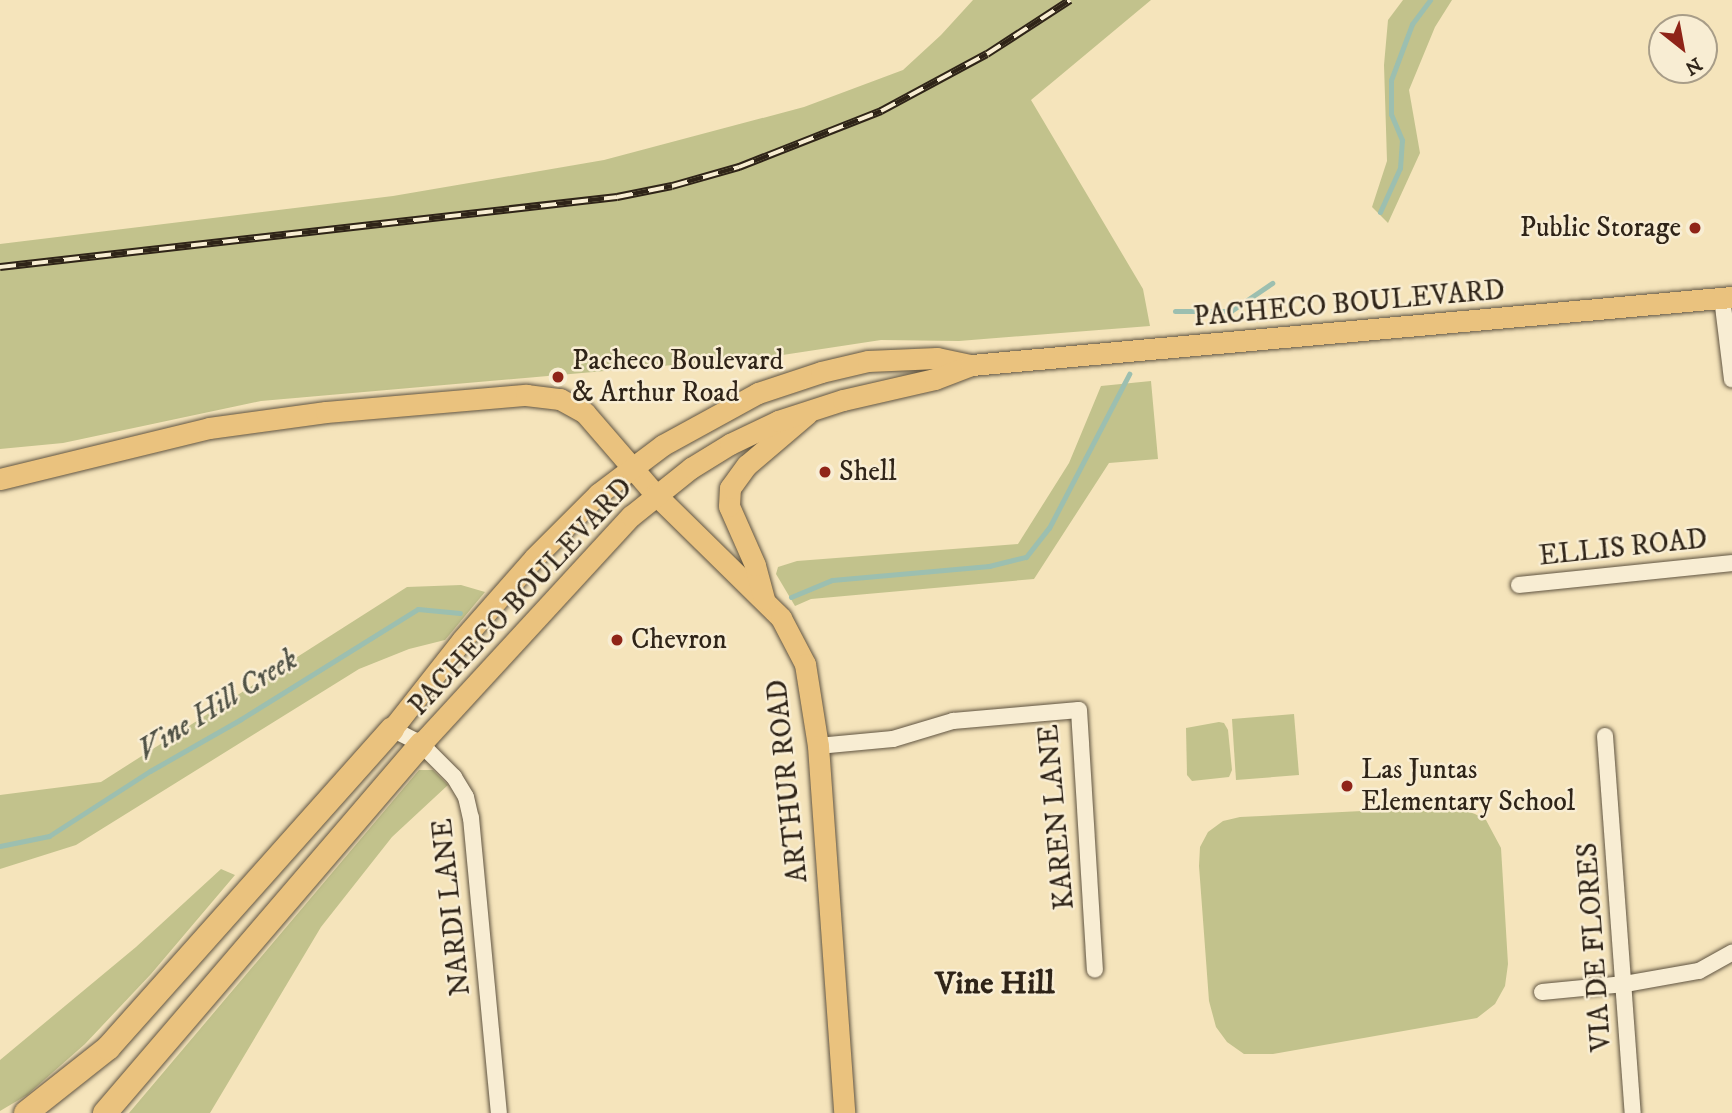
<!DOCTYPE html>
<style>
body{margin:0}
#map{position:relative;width:1732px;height:1113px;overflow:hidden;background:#f5e4bb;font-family:"IM FELL DW Pica",serif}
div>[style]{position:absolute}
.green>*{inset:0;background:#c2c28c}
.stream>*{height:5px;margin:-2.5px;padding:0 2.5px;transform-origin:2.5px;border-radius:2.5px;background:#9cbfb0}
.roads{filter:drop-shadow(0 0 2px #605441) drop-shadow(0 0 2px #605441)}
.minor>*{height:16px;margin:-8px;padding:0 8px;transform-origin:8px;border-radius:8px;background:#f8edd3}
.major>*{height:21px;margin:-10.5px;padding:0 10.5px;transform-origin:10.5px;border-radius:10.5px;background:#eac27e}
.highway>*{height:24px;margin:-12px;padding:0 12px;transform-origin:12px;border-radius:12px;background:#eac27e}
.rail>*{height:8px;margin-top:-4px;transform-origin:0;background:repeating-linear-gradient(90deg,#f8edd3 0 16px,#2f2418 0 32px);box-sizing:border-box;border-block:2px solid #2f2418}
.dots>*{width:19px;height:19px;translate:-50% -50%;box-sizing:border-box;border:4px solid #f8edd3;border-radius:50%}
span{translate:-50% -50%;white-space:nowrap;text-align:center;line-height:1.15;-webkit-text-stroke:5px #f8edd3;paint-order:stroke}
.poi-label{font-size:28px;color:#2f2418}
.right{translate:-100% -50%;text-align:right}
.left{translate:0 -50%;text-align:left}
.street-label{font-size:28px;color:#2f2418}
.water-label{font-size:30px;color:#505246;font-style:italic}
.quarter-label{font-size:32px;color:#2f2418;font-weight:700}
.north{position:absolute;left:1648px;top:14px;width:70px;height:70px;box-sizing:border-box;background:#f8edd3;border:2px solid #a89d88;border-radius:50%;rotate:149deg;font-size:19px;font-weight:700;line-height:28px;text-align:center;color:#2f2418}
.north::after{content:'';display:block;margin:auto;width:24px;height:32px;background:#8f2418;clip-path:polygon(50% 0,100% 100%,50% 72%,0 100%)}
</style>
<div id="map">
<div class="green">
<div style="clip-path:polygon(973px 0,1151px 0,1031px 100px,1143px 289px,1150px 326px,959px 341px,881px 340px,776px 356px,261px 401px,63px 443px,0 449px,0 244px,393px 196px,604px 160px,804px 107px,903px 70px,941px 35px)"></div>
<div style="clip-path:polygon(1403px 0,1452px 0,1435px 27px,1409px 90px,1420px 153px,1388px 223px,1372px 207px,1387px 161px,1384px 65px,1388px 20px)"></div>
<div style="clip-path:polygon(1151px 381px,1158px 459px,1109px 463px,1034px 579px,811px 599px,795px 606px,776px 574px,778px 567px,797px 561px,1018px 544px,1069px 463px,1101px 386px)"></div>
<div style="clip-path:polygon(461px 585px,485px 592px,445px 640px,409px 649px,359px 669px,76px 845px,0 869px,0 795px,101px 782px,407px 587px)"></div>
<div style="clip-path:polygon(1294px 714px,1299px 775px,1236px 780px,1232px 719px)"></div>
<div style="clip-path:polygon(1219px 722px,1224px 723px,1228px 730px,1232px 770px,1229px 777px,1192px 781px,1187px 775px,1186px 728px)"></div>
<div style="clip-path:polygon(419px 770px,433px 770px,448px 785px,392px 837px,321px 927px,210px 1113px,129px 1113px)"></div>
<div style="clip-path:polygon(1422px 804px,1455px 807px,1475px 814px,1486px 820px,1501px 848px,1508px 964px,1505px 986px,1495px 1004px,1477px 1018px,1273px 1054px,1244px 1054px,1227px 1042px,1216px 1027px,1209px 1001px,1199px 866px,1200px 847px,1208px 832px,1223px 821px,1240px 817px,1383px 810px)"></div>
<div style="clip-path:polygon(221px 869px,235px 875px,151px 974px,85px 1044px,27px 1095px,0 1111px,0 1060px,136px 947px)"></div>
</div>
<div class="stream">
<div style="left:1380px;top:212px;width:48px;rotate:-65.6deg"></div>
<div style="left:1400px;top:168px;width:28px;rotate:-86deg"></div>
<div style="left:1402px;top:140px;width:28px;rotate:-113deg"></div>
<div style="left:1391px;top:114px;width:34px;rotate:-90deg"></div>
<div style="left:1391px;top:80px;width:60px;rotate:-69.4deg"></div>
<div style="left:1412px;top:24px;width:30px;rotate:-53deg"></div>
<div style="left:1175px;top:311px;width:56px"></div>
<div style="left:1231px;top:311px;width:50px;rotate:-34.3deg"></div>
<div style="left:791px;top:597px;width:44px;rotate:-22.5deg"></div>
<div style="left:832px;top:580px;width:158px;rotate:-5.1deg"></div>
<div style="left:989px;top:566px;width:38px;rotate:-14deg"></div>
<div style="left:1026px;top:557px;width:37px;rotate:-52deg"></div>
<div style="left:1049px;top:528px;width:174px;rotate:-62.5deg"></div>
<div style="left:0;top:846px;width:50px;rotate:-11.5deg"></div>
<div style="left:49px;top:836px;width:120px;rotate:-32.8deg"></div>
<div style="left:150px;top:771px;width:105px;rotate:-29.7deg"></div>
<div style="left:241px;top:719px;width:208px;rotate:-31.9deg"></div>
<div style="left:418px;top:609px;width:42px;rotate:5.4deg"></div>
</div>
<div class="roads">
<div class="minor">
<div style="left:1722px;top:298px;width:82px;rotate:83deg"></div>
<div style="left:1519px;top:585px;width:214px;rotate:-5.9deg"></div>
<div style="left:392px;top:729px;width:33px;rotate:27deg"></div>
<div style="left:421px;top:744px;width:47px;rotate:45deg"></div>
<div style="left:454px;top:777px;width:23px;rotate:59deg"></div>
<div style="left:466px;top:797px;width:22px;rotate:77deg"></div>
<div style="left:471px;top:818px;width:296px;rotate:84.6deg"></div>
<div style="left:1605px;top:736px;width:378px;rotate:85.8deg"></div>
<div style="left:818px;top:746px;width:75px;rotate:-5.3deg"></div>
<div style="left:893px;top:739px;width:63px;rotate:-16.7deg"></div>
<div style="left:953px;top:721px;width:126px;rotate:-5deg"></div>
<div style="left:1079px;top:710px;width:260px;rotate:86.5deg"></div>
<div style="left:1542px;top:992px;width:83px;rotate:-5.5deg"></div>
<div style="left:1625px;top:984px;width:75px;rotate:-10deg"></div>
<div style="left:1699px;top:971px;width:38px;rotate:-29deg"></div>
</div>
<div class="major">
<div style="left:0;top:479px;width:215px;rotate:-13.7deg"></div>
<div style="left:209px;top:428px;width:118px;rotate:-7.8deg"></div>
<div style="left:326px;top:412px;width:201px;rotate:-4.9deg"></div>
<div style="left:526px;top:395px;width:34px;rotate:7deg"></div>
<div style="left:560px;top:399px;width:29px;rotate:29deg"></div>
<div style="left:585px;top:413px;width:107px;rotate:49.2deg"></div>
<div style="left:655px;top:494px;width:177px;rotate:44.5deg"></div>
<div style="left:781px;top:618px;width:52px;rotate:62.4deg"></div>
<div style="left:805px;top:664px;width:83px;rotate:81deg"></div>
<div style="left:818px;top:746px;width:368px;rotate:85.9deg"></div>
<div style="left:764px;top:599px;width:35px;rotate:-105deg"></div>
<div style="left:755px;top:565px;width:64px;rotate:-113.8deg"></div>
<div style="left:729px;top:506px;width:18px;rotate:-87deg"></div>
<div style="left:730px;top:488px;width:29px;rotate:-54deg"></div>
<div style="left:747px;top:465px;width:79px;rotate:-40.4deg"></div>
<div style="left:392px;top:729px;width:113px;rotate:-51.8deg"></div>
<div style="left:462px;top:640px;width:109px;rotate:-48.7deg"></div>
<div style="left:534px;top:558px;width:91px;rotate:-45deg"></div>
<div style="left:598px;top:494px;width:81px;rotate:-37deg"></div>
<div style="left:663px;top:445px;width:108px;rotate:-28.7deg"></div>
<div style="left:758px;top:393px;width:66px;rotate:-18.4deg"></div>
<div style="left:821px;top:372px;width:48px;rotate:-13.2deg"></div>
<div style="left:868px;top:361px;width:69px;rotate:-2.5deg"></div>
<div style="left:937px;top:358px;width:35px;rotate:12deg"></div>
<div style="left:421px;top:744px;width:310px;rotate:-47.4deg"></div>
<div style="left:631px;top:516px;width:77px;rotate:-38.7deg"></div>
<div style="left:691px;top:468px;width:46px;rotate:-31.6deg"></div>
<div style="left:730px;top:444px;width:53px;rotate:-25.6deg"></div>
<div style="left:778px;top:421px;width:68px;rotate:-17.9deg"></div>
<div style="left:843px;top:400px;width:94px;rotate:-12.9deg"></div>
<div style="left:935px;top:379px;width:39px;rotate:-21deg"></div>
<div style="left:971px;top:365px;width:764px;rotate:-5.11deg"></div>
</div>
<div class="highway">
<div style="left:26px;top:1113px;width:105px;rotate:-38.4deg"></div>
<div style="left:108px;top:1048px;width:427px;rotate:-48.3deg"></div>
<div style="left:105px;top:1113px;width:486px;rotate:-49.4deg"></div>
</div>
</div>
<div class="rail">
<div style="left:0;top:267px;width:621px;rotate:-6.47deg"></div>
<div style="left:617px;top:197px;width:56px;rotate:-11.3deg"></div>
<div style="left:672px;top:186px;width:70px;rotate:-15.8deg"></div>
<div style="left:739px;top:167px;width:153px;rotate:-21.5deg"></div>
<div style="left:881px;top:111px;width:120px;rotate:-28.3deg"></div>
<div style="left:987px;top:54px;width:99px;rotate:-33deg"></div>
</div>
<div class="dots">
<div style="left:1695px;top:228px;background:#8f2418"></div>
<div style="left:558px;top:377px;background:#8f2418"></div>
<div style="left:825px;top:472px;background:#8f2418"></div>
<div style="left:617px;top:640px;background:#8f2418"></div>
<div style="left:1347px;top:786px;background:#8f2418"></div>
</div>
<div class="poi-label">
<span class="right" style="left:1681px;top:228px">Public Storage</span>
<span class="left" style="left:572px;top:377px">Pacheco Boulevard<br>&amp; Arthur Road</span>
<span class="left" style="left:839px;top:472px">Shell</span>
<span class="left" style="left:631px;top:640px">Chevron</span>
<span class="left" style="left:1361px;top:786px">Las Juntas<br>Elementary School</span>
</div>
<div class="street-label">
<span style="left:1349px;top:304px;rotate:-5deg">PACHECO BOULEVARD</span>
<span style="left:1623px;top:548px;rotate:-6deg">ELLIS ROAD</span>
<span style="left:521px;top:597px;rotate:-47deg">PACHECO BOULEVARD</span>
<span style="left:788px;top:781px;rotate:-96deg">ARTHUR ROAD</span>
<span style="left:1057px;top:817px;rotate:-95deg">KAREN LANE</span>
<span style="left:452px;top:907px;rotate:-96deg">NARDI LANE</span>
<span style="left:1595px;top:947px;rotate:-94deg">VIA DE FLORES</span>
</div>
<div class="water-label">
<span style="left:218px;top:706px;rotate:-32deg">Vine Hill Creek</span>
</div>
<div class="quarter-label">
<span style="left:995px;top:984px">Vine Hill</span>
</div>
<div class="north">N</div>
</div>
